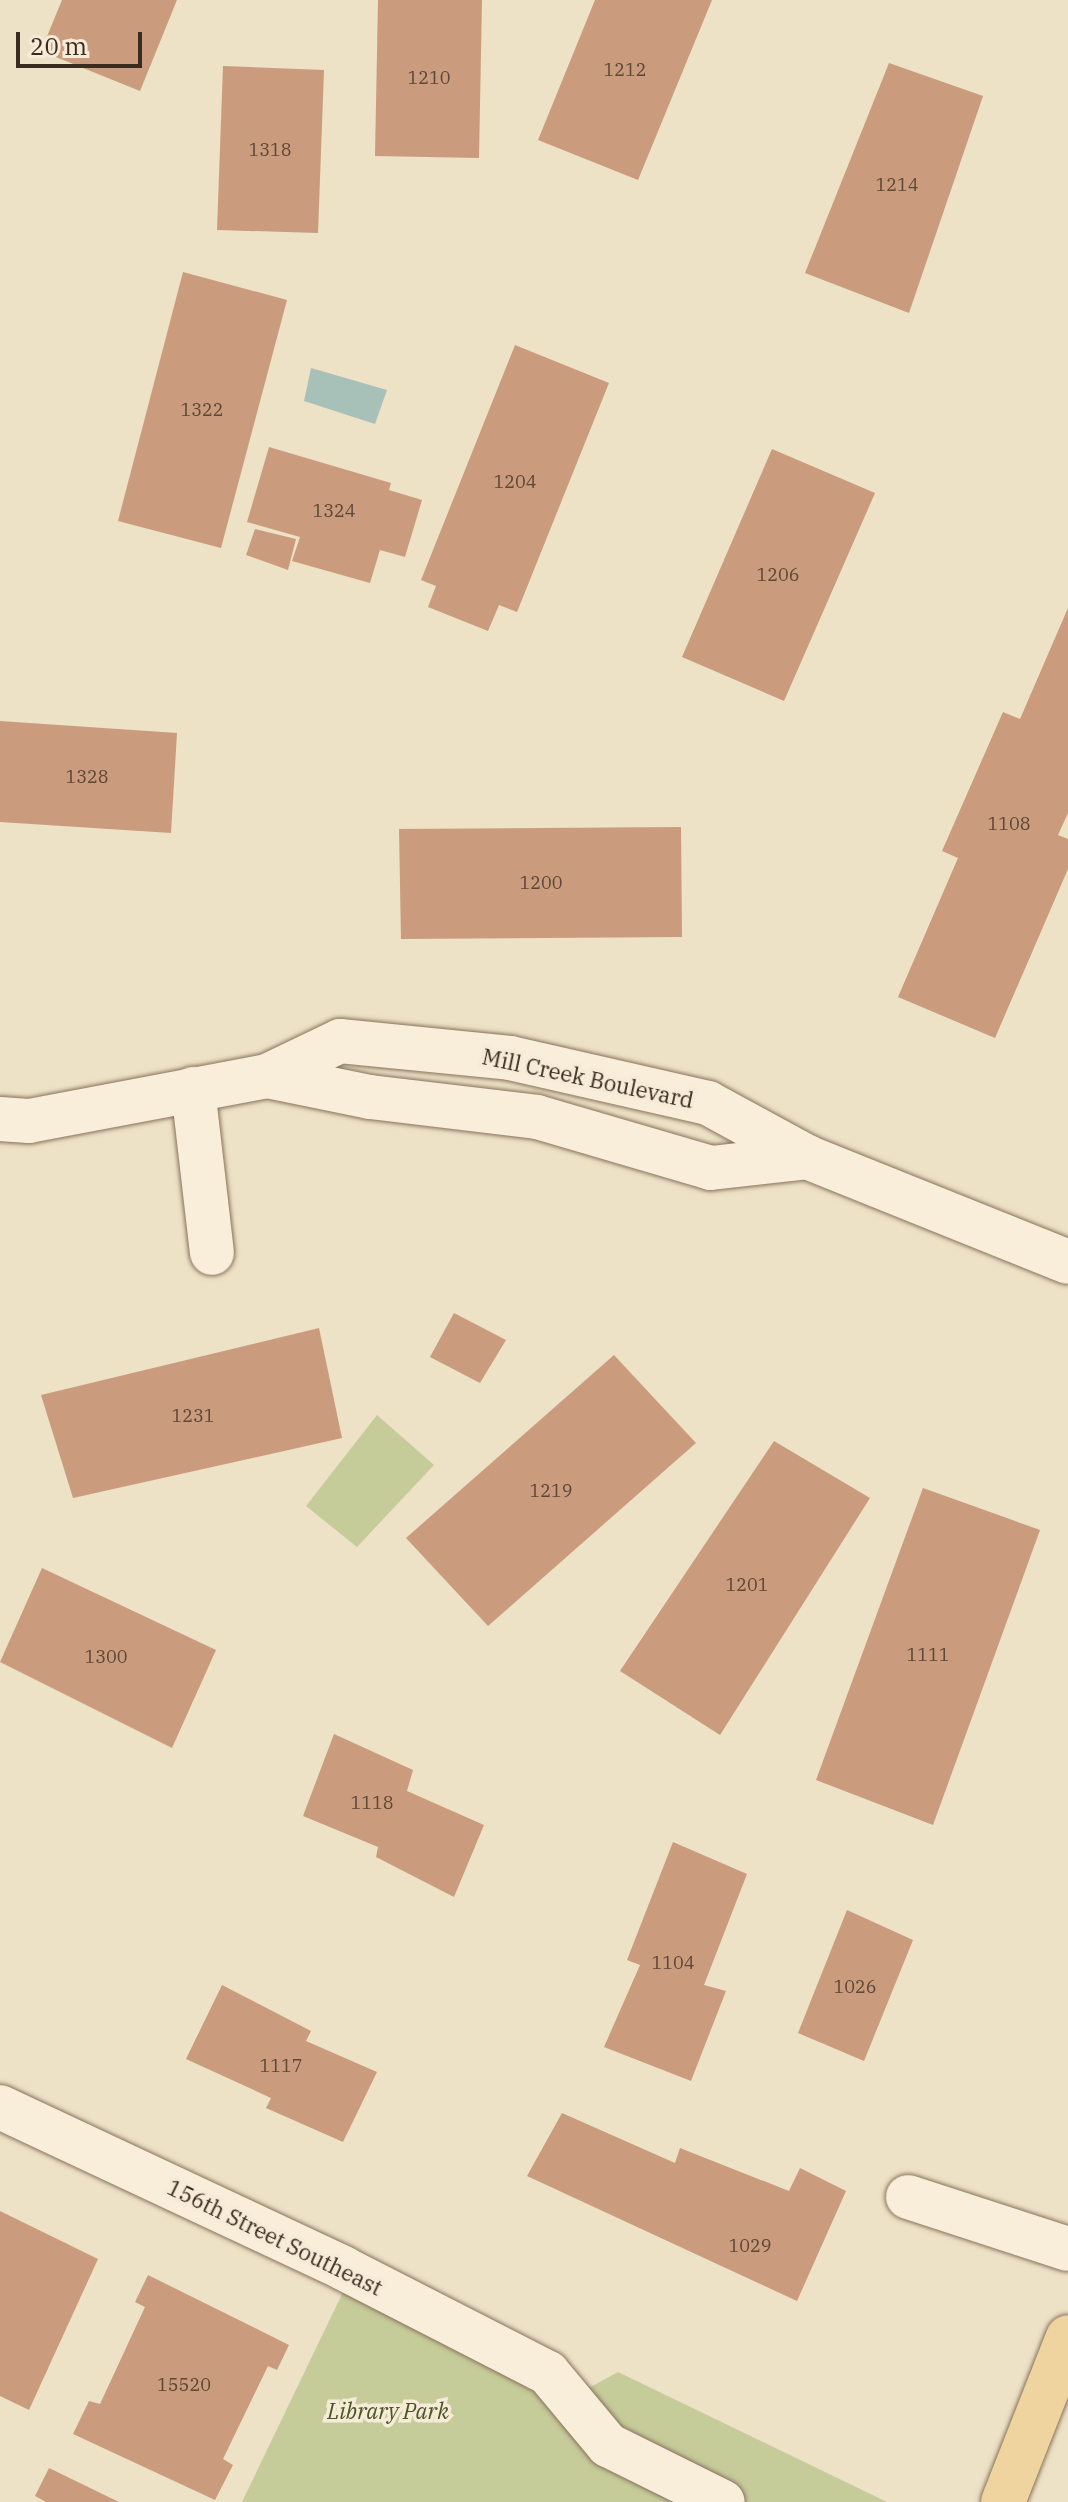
<!DOCTYPE html>
<style>
body{margin:0}
#map{position:relative;width:1068px;height:2502px;overflow:hidden;background:#ede1c6;font-family:"IBM Plex Serif",serif}
div>[style]{position:absolute}
.green>*{inset:0;background:#c6cb9a}
.water>*{inset:0;background:#a7c1b9}
.building>*{inset:0;background:#ca9c7d}
.roads{filter:drop-shadow(0 0 2px #88735c) drop-shadow(0 0 2px #88735c)}
.minor>*{height:44px;margin:-22px;padding:0 22px;transform-origin:22px;border-radius:22px;background:#f8eed9}
.major>*{height:44px;margin:-22px;padding:0 22px;transform-origin:22px;border-radius:22px;background:#efd4a0}
span{translate:-50% -50%;white-space:nowrap;text-align:center;line-height:1.15;-webkit-text-stroke:7px #f5ebd6;paint-order:stroke}
.number-label{font-size:18px;color:#5d4737}
.number-label span{-webkit-text-stroke-width:0}
.street-label{font-size:22px;color:#392b20}
.park-label{font-size:22px;color:#4a5427;font-style:italic}
.scale{position:absolute;left:16px;top:32px;width:126px;height:36px;box-sizing:border-box;border:4px solid #392b20;border-top:0;padding-left:10px;font-size:24px;line-height:28px;white-space:nowrap;color:#392b20;-webkit-text-stroke:6px #f5ebd6;paint-order:stroke}
</style>
<div id="map">
<div class="green">
<div style="clip-path:polygon(377px 1415px,434px 1465px,357px 1547px,306px 1506px)"></div>
<div style="clip-path:polygon(344px 2290px,585px 2390px,618px 2372px,887px 2502px,242px 2502px)"></div>
</div>
<div class="water">
<div style="clip-path:polygon(311px 368px,387px 390px,375px 424px,304px 401px)"></div>
</div>
<div class="building">
<div style="clip-path:polygon(62px 0,177px 0,140px 91px,41px 51px)"></div>
<div style="clip-path:polygon(378px 0,482px 0,479px 158px,375px 156px)"></div>
<div style="clip-path:polygon(595px 0,712px 0,638px 180px,538px 140px)"></div>
<div style="clip-path:polygon(889px 63px,983px 96px,909px 313px,805px 273px)"></div>
<div style="clip-path:polygon(223px 66px,324px 70px,318px 233px,217px 230px)"></div>
<div style="clip-path:polygon(183px 272px,287px 300px,221px 548px,118px 521px)"></div>
<div style="clip-path:polygon(515px 345px,609px 383px,517px 612px,499px 605px,488px 631px,428px 607px,436px 586px,421px 580px)"></div>
<div style="clip-path:polygon(269px 447px,391px 483px,389px 490px,422px 500px,405px 557px,380px 550px,370px 583px,292px 561px,300px 537px,247px 522px)"></div>
<div style="clip-path:polygon(772px 449px,875px 493px,784px 701px,682px 657px)"></div>
<div style="clip-path:polygon(255px 529px,296px 539px,288px 570px,246px 555px)"></div>
<div style="clip-path:polygon(1068px 608px,1068px 813px,1058px 835px,1068px 839px,1068px 869px,995px 1038px,898px 997px,958px 858px,942px 851px,1003px 712px,1020px 719px)"></div>
<div style="clip-path:polygon(0 721px,177px 733px,171px 833px,0 822px)"></div>
<div style="clip-path:polygon(681px 827px,682px 937px,401px 939px,399px 829px)"></div>
<div style="clip-path:polygon(454px 1313px,506px 1340px,480px 1383px,430px 1357px)"></div>
<div style="clip-path:polygon(319px 1328px,342px 1438px,73px 1498px,41px 1395px)"></div>
<div style="clip-path:polygon(614px 1355px,696px 1443px,488px 1626px,406px 1538px)"></div>
<div style="clip-path:polygon(774px 1441px,870px 1498px,720px 1735px,620px 1671px)"></div>
<div style="clip-path:polygon(923px 1488px,1040px 1530px,933px 1825px,816px 1780px)"></div>
<div style="clip-path:polygon(42px 1568px,216px 1650px,172px 1748px,0 1662px)"></div>
<div style="clip-path:polygon(334px 1734px,413px 1770px,407px 1791px,484px 1825px,454px 1897px,376px 1857px,378px 1847px,303px 1816px)"></div>
<div style="clip-path:polygon(673px 1842px,747px 1874px,704px 1985px,726px 1991px,691px 2081px,604px 2047px,640px 1965px,627px 1960px)"></div>
<div style="clip-path:polygon(847px 1910px,913px 1940px,864px 2061px,798px 2033px)"></div>
<div style="clip-path:polygon(222px 1985px,311px 2031px,306px 2041px,377px 2072px,343px 2142px,266px 2108px,271px 2098px,186px 2059px)"></div>
<div style="clip-path:polygon(562px 2113px,675px 2163px,680px 2148px,789px 2191px,800px 2168px,846px 2191px,797px 2301px,527px 2176px)"></div>
<div style="clip-path:polygon(0 2211px,98px 2259px,29px 2410px,0 2396px)"></div>
<div style="clip-path:polygon(148px 2275px,289px 2345px,277px 2370px,268px 2366px,223px 2459px,233px 2465px,215px 2500px,73px 2434px,89px 2401px,100px 2404px,145px 2307px,135px 2302px)"></div>
<div style="clip-path:polygon(49px 2468px,119px 2502px,46px 2502px,35px 2496px)"></div>
</div>
<div class="roads">
<div class="minor">
<div style="left:267px;top:1076px;width:105px;rotate:11.5deg"></div>
<div style="left:370px;top:1097px;width:168px;rotate:6.8deg"></div>
<div style="left:537px;top:1117px;width:181px;rotate:16.3deg"></div>
<div style="left:711px;top:1168px;width:97px;rotate:-6.5deg"></div>
<div style="left:193px;top:1089px;width:165px;rotate:83.4deg"></div>
<div style="left:0;top:1119px;width:29px;rotate:4deg"></div>
<div style="left:29px;top:1121px;width:242px;rotate:-10.7deg"></div>
<div style="left:267px;top:1076px;width:81px;rotate:-25.6deg"></div>
<div style="left:340px;top:1041px;width:171px;rotate:5.7deg"></div>
<div style="left:510px;top:1058px;width:203px;rotate:12.8deg"></div>
<div style="left:708px;top:1103px;width:113px;rotate:28.6deg"></div>
<div style="left:807px;top:1157px;width:281px;rotate:21.9deg"></div>
<div style="left:0;top:2107px;width:379px;rotate:25.1deg"></div>
<div style="left:343px;top:2268px;width:230px;rotate:27.1deg"></div>
<div style="left:548px;top:2373px;width:94px;rotate:50.2deg"></div>
<div style="left:608px;top:2445px;width:128px;rotate:26.4deg"></div>
<div style="left:908px;top:2197px;width:168px;rotate:18deg"></div>
</div>
<div class="major">
<div style="left:1003px;top:2502px;width:177px;rotate:-68.5deg"></div>
</div>
</div>
<div class="number-label">
<span style="left:625px;top:70px">1212</span>
<span style="left:429px;top:78px">1210</span>
<span style="left:270px;top:150px">1318</span>
<span style="left:897px;top:185px">1214</span>
<span style="left:202px;top:410px">1322</span>
<span style="left:515px;top:482px">1204</span>
<span style="left:334px;top:511px">1324</span>
<span style="left:778px;top:575px">1206</span>
<span style="left:87px;top:777px">1328</span>
<span style="left:1009px;top:824px">1108</span>
<span style="left:541px;top:883px">1200</span>
<span style="left:193px;top:1416px">1231</span>
<span style="left:551px;top:1491px">1219</span>
<span style="left:747px;top:1585px">1201</span>
<span style="left:928px;top:1655px">1111</span>
<span style="left:106px;top:1657px">1300</span>
<span style="left:372px;top:1803px">1118</span>
<span style="left:673px;top:1963px">1104</span>
<span style="left:855px;top:1987px">1026</span>
<span style="left:281px;top:2066px">1117</span>
<span style="left:750px;top:2246px">1029</span>
<span style="left:184px;top:2385px">15520</span>
</div>
<div class="street-label">
<span style="left:588px;top:1078px;rotate:12deg">Mill Creek Boulevard</span>
<span style="left:275px;top:2237px;rotate:26deg">156th Street Southeast</span>
</div>
<div class="park-label">
<span style="left:388px;top:2411px">Library Park</span>
</div>
<div class="scale">20 m</div>
</div>
